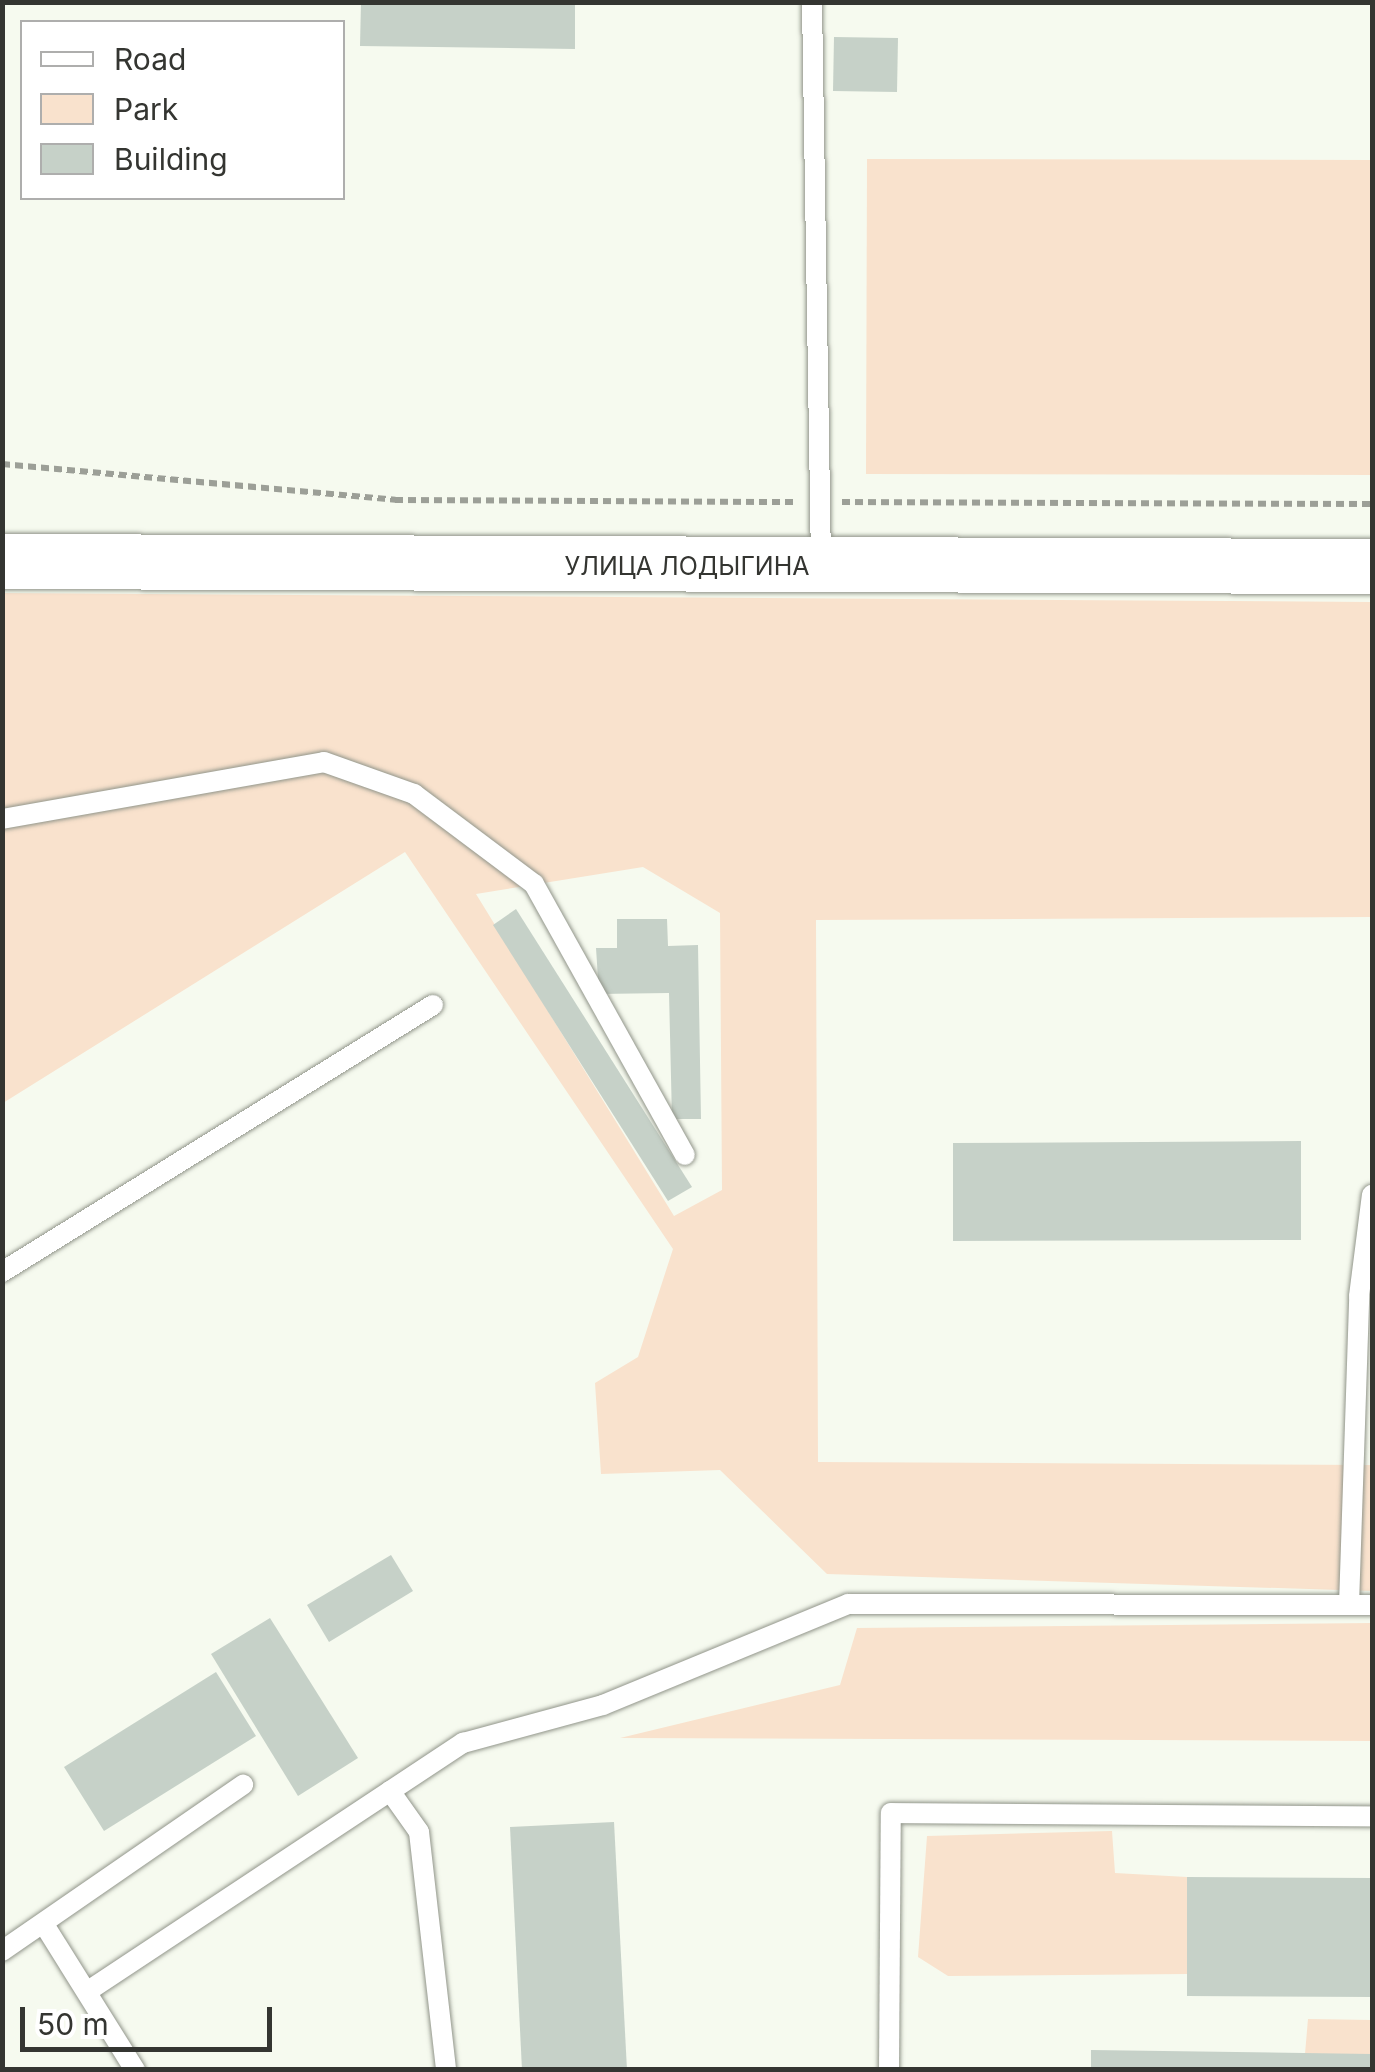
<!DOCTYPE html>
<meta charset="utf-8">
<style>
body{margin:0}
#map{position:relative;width:1375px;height:2072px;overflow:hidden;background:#f6faef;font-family:Inter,sans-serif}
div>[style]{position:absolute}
.green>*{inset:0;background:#f9e2cd}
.building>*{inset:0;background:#c6d1c8}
.path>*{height:6px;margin-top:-3px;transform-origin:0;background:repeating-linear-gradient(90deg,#9c9f97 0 8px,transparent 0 13px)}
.roads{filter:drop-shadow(0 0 2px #91958a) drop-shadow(0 0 2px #91958a)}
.lane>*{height:20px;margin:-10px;padding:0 10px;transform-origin:10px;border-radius:10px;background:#fff}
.primary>*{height:55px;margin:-27.5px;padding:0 27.5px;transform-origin:27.5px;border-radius:27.5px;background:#fff}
span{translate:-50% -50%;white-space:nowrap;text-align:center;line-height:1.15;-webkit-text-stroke:8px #fff;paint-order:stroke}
.street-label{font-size:25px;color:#343531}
.frame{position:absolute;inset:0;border:5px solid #343531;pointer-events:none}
.legend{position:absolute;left:20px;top:20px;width:325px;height:180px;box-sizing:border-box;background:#fff;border:2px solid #aeaead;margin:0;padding:12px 18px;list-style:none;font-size:30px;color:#343531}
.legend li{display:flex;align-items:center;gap:20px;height:50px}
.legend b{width:50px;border:2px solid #aeaead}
.scale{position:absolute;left:20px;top:2007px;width:252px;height:45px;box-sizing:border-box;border:5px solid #343531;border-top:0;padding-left:12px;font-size:30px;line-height:35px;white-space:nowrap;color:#343531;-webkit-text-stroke:8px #fff;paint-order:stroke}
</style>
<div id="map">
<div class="green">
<div style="clip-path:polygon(867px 159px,1372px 160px,1372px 475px,866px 474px)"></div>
<div style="clip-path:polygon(evenodd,2px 593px,1372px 602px,1372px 917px,816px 920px,818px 1462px,1372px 1465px,1372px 1591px,827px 1574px,720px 1470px,601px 1474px,595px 1383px,638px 1357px,673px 1249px,405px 852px,3px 1103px,2px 593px,643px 867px,720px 913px,722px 1190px,674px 1216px,476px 894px,643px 867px)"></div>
<div style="clip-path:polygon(1372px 1623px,1372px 1741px,620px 1738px,840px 1685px,857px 1628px)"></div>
<div style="clip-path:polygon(1112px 1831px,1115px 1873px,1187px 1877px,1187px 1974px,948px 1976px,918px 1957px,927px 1836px)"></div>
<div style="clip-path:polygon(1308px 2019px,1372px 2020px,1372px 2069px,1305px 2054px)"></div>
</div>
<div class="building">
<div style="clip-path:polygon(361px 2px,575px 2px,575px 49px,360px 46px)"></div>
<div style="clip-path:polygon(834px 37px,898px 38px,897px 92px,833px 91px)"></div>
<div style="clip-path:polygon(516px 909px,692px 1187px,668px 1201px,493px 925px)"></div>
<div style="clip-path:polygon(617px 919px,667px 919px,668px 946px,698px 945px,701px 1119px,672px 1119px,669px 993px,599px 994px,596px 948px,617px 948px)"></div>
<div style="clip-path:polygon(1301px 1141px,1301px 1240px,953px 1241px,953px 1143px)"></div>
<div style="clip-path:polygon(391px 1555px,413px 1591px,329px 1642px,307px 1605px)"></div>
<div style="clip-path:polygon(270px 1618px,358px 1758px,298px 1796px,211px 1654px)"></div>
<div style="clip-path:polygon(216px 1672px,256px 1736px,104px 1831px,64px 1767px)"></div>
<div style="clip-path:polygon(614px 1822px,627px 2070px,522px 2070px,510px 1827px)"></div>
<div style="clip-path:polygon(1187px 1877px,1372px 1878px,1372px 1997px,1187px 1996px)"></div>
<div style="clip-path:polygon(1091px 2050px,1371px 2054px,1371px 2070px,1091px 2070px)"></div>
</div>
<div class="path">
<div style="left:2px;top:464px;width:395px;rotate:5.2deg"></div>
<div style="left:395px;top:500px;width:400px;rotate:0.3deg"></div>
<div style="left:842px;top:502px;width:530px;rotate:0.22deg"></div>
</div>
<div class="roads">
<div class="lane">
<div style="left:812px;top:2px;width:558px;rotate:89.08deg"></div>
<div style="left:2px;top:819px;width:327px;rotate:-10deg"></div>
<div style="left:324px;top:762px;width:96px;rotate:19.6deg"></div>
<div style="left:414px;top:794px;width:150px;rotate:36.9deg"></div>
<div style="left:534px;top:884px;width:310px;rotate:60.9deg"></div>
<div style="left:2px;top:1272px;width:507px;rotate:-31.78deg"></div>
<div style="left:1349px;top:1605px;width:309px;rotate:-88.1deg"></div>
<div style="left:1359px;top:1296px;width:102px;rotate:-82.7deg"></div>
<div style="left:390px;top:1791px;width:50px;rotate:54.7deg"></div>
<div style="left:419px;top:1832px;width:240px;rotate:83.5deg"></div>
<div style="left:45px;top:1926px;width:170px;rotate:58deg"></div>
<div style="left:2px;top:1951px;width:293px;rotate:-34.6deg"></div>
<div style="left:88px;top:1991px;width:450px;rotate:-33.5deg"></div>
<div style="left:463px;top:1743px;width:145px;rotate:-15.2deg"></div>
<div style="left:603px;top:1705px;width:265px;rotate:-22.4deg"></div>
<div style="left:848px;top:1604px;width:524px;rotate:0.11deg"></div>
<div style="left:889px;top:2070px;width:257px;rotate:-89.6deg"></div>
<div style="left:891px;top:1813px;width:481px;rotate:0.4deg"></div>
</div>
<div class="primary">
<div style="left:2px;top:561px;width:1370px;rotate:0.21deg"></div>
</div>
</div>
<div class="street-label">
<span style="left:687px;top:566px">УЛИЦА ЛОДЫГИНА</span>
</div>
<div class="frame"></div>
<ul class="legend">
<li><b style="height:12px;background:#fff"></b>Road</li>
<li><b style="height:28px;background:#f9e2cd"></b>Park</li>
<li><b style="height:28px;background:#c6d1c8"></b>Building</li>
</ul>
<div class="scale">50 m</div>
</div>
